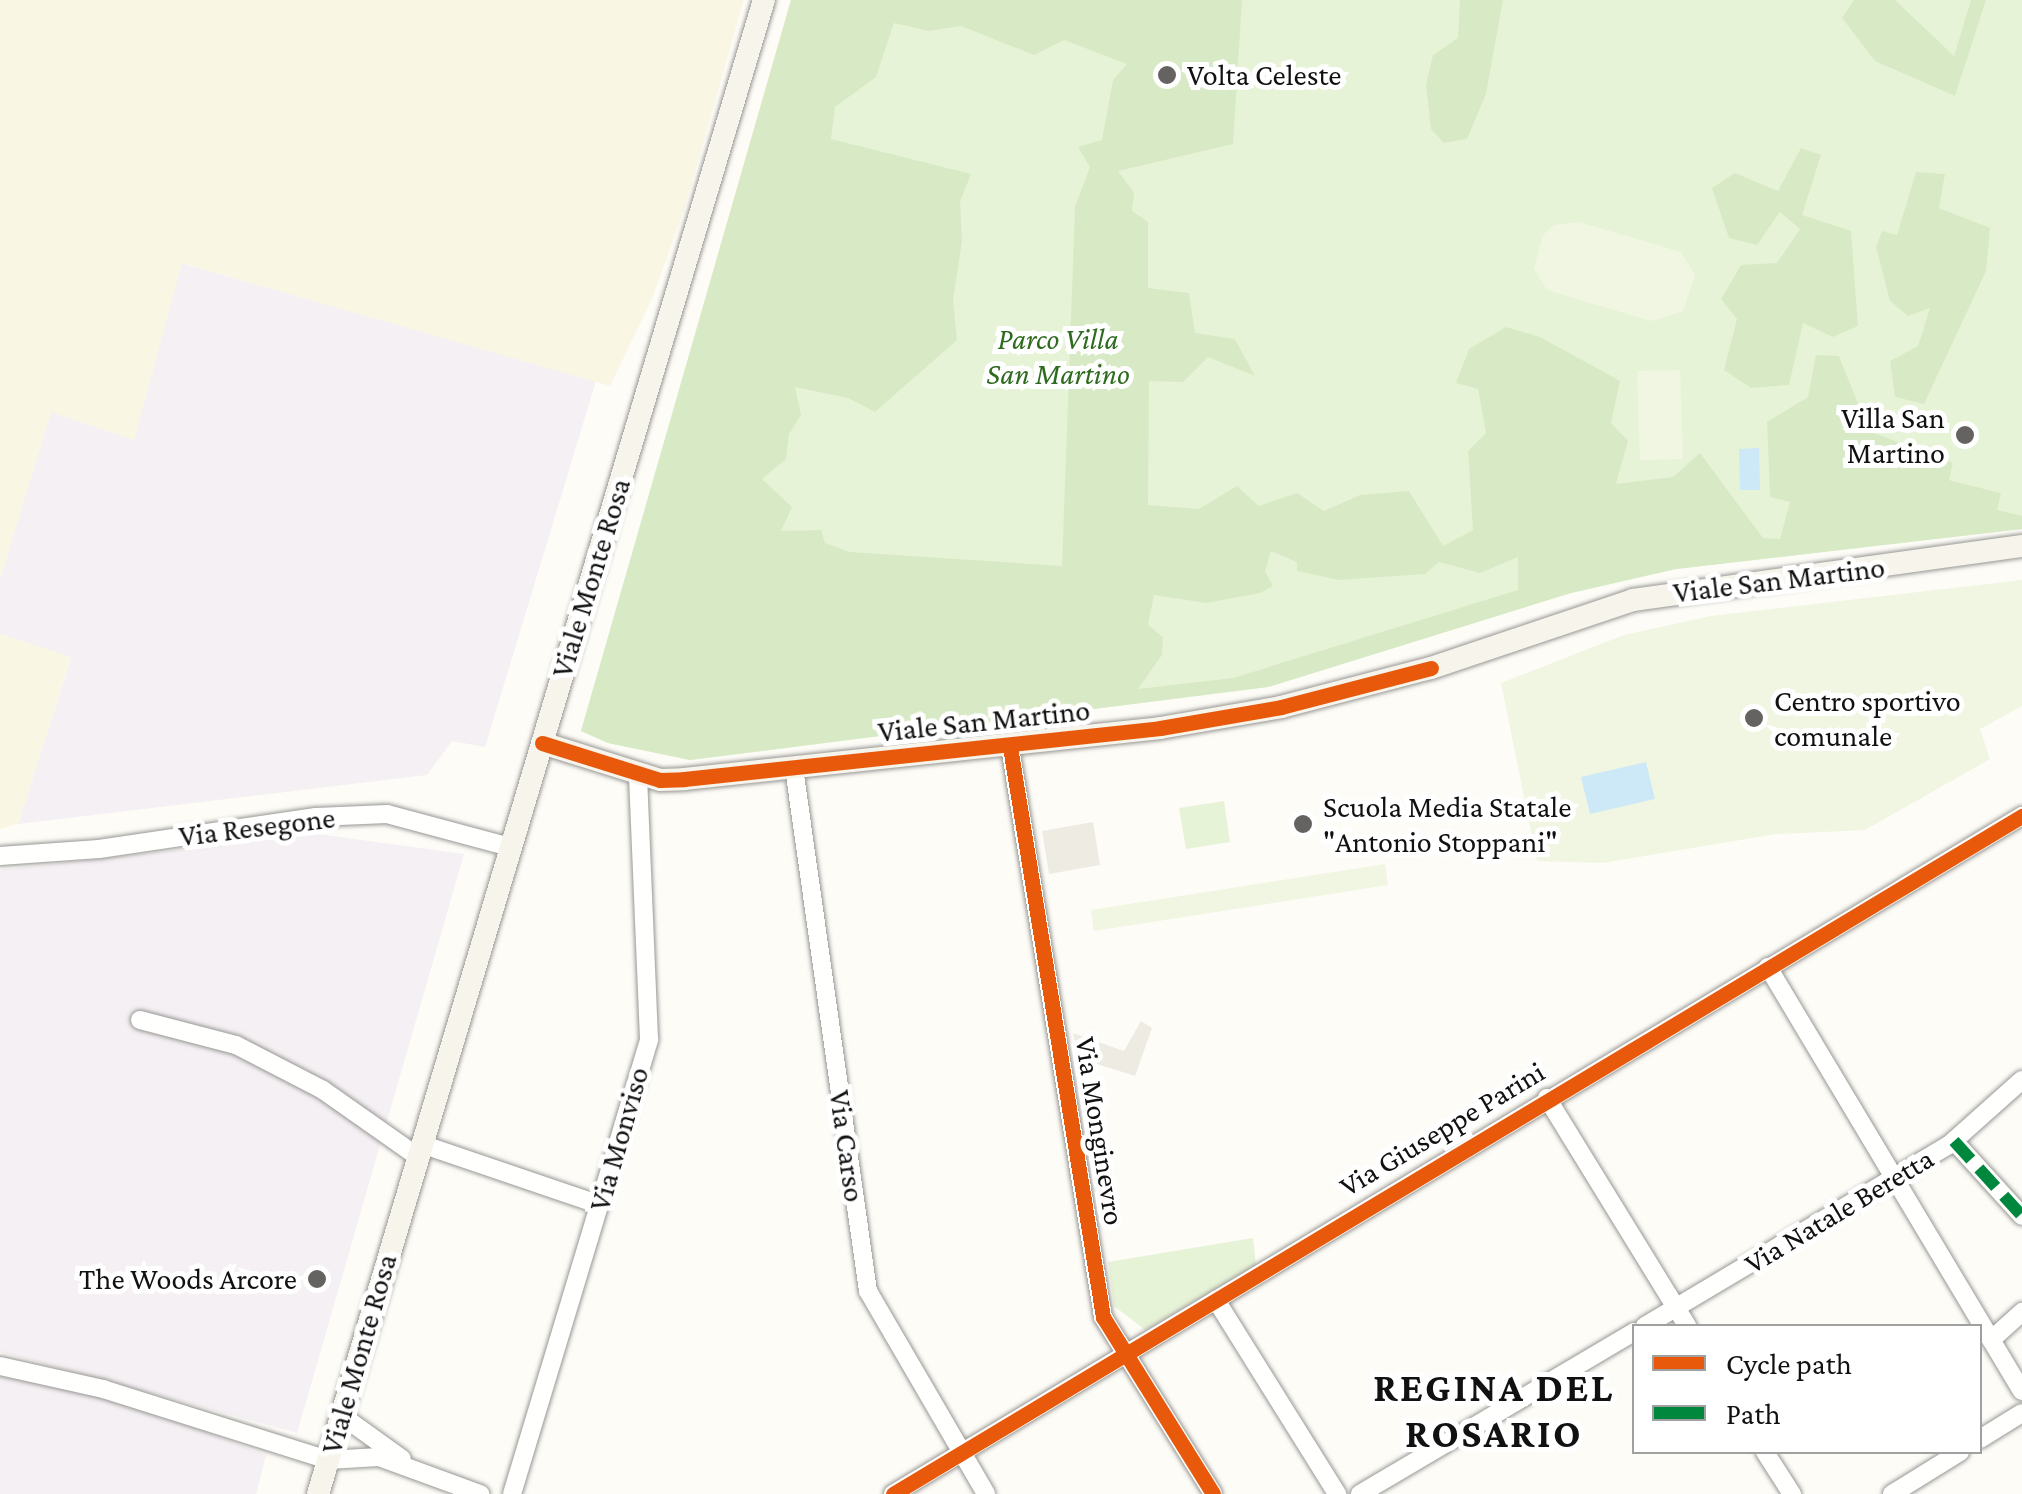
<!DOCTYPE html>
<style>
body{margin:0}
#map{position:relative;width:2022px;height:1494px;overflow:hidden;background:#fdfcf7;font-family:"Crimson Pro",serif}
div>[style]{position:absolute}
.industrial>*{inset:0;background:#f5f0f3}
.farmland>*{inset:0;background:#f9f7e4}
.green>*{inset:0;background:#e7f3d7}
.forest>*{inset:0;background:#d8eac5}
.pitch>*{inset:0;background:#f0f6e1}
.plaza>*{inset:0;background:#edebe2}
.water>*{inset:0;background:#cde8f7}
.roads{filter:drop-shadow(0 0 2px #979795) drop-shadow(0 0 2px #979795)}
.street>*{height:18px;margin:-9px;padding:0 9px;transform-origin:9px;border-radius:9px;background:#fffffe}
.secondary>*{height:22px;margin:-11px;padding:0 11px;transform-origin:11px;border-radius:11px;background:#f6f4eb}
.quiet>*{height:12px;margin-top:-6px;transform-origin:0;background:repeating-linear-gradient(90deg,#00873e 0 25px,transparent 0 37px)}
.cycleway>*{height:15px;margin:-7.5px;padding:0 7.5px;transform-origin:7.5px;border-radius:7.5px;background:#e8590c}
.dots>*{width:28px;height:28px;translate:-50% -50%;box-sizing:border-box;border:5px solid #fff;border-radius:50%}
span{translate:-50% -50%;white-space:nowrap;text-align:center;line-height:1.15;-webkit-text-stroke:10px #fff;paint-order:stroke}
.poi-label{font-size:30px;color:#111}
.left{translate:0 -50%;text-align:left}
.right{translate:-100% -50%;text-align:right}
.park-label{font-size:30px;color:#2f6b1f;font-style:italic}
.street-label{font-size:30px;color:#111}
.district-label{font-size:40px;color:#111;font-weight:700;letter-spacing:2.5px}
.legend{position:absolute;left:1632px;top:1324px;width:350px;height:130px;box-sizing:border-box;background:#fff;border:2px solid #a0a0a0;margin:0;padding:12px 18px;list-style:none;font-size:30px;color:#111}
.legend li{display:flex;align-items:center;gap:20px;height:50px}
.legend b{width:50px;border:2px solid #a0a0a0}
</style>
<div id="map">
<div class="industrial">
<div style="clip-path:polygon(181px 263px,596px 381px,485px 747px,452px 741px,427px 775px,18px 824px,71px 658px,0 634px,0 579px,51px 411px,134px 440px)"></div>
<div style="clip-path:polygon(318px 834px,464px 854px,297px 1433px,0 1352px,0 870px)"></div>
<div style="clip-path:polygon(0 1376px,131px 1403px,266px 1455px,256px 1494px,0 1494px)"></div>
</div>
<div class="farmland">
<div style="clip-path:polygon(0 0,744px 0,684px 210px,652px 299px,610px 386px,182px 263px,134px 440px,51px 412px,0 579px)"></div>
<div style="clip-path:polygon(0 634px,71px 657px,18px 824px,0 829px)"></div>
</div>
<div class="green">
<div style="clip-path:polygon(791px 0,2022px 0,2022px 529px,1676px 569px,1571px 593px,1268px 687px,690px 760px,608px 743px,581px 731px)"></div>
<div style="clip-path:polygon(1224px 801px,1230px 842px,1186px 849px,1179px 808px)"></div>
<div style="clip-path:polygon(1253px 1238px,1256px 1265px,1145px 1330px,1114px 1306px,1108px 1262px)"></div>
</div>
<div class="forest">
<div style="clip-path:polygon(evenodd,791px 0,1242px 0,1233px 144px,1118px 171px,1134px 193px,1132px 211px,1148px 222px,1148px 288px,1189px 293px,1195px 333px,1235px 339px,1255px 376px,1208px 357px,1183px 382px,1149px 381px,1148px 505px,1199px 509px,1237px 486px,1259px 506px,1297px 493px,1324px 511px,1360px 495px,1409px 491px,1443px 546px,1473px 530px,1468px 451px,1486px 433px,1478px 389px,1456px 383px,1469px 349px,1506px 327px,1540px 337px,1620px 381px,1611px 423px,1628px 441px,1616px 484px,1673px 477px,1700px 453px,1763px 538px,1780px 539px,1790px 502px,1770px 497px,1767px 422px,1808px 397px,1816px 355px,1839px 356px,1869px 431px,1953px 463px,1949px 480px,2001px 493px,1997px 510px,2022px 516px,2022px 529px,1676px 569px,1571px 593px,1268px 687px,690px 760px,608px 743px,581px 731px,791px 0,894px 23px,928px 31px,961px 26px,1034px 55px,1064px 40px,1127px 64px,1113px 80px,1102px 140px,1078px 147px,1090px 167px,1075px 207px,1062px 566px,850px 552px,825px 543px,821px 530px,781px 531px,792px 507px,762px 479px,786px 459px,789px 434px,801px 415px,795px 387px,848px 398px,875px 412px,957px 340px,953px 301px,962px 241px,960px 202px,971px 174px,831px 139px,835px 107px,876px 77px,894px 23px,791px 0,1271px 551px,1297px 562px,1297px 571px,1339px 580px,1425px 574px,1439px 562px,1480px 573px,1518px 557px,1518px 590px,1233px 678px,1138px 689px,1162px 655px,1163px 637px,1148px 625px,1154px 595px,1206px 603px,1260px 593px,1273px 586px,1265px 571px,1271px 551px)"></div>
<div style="clip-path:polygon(1460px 0,1503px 0,1486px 94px,1467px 139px,1444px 143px,1431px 129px,1426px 85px,1433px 55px,1458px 38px)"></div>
<div style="clip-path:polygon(1854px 0,1895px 0,1954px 56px,1971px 0,1986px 0,1955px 96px,1875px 61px,1842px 18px)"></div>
<div style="clip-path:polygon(1801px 148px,1821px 155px,1802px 215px,1851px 231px,1858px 326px,1833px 337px,1803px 323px,1789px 385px,1751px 388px,1724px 370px,1737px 319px,1721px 299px,1741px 265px,1777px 263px,1800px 229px,1780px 212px,1757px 245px,1729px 238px,1712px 188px,1735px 173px,1778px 191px)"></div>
<div style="clip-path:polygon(1916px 172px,1945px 174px,1939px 208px,1990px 228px,1986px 271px,1924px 404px,1895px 397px,1890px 361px,1918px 346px,1930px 308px,1908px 316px,1890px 301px,1876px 247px,1882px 231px,1897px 235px)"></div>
</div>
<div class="pitch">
<div style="clip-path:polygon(1579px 222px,1681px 252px,1695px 275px,1683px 311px,1651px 321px,1547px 290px,1534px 269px,1543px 235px,1554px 225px)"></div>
<div style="clip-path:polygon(1680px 370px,1683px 459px,1640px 460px,1637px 371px)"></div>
<div style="clip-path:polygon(2022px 580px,2022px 706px,1980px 729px,1990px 759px,1865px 830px,1776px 834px,1603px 863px,1537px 861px,1501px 683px,1624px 635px,1711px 616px)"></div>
<div style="clip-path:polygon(1385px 864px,1388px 885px,1094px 931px,1091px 910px)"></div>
</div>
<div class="plaza">
<div style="clip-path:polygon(1093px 822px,1100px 865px,1049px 874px,1042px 831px)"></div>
<div style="clip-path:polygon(1141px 1021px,1152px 1028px,1135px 1076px,1078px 1058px,1073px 1033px,1124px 1051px)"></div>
</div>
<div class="water">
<div style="clip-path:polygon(1759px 448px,1760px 490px,1740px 490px,1739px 449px)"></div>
<div style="clip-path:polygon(1646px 762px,1655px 799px,1590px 814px,1581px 777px)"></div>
</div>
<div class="roads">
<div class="street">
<div style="left:1010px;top:747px;width:578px;rotate:80.73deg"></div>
<div style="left:1103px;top:1317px;width:208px;rotate:58.1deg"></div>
<div style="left:794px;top:768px;width:528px;rotate:81.95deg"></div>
<div style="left:868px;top:1291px;width:235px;rotate:59.8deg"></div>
<div style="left:0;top:856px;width:99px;rotate:-4deg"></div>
<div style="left:99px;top:849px;width:219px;rotate:-8.4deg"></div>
<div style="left:316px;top:817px;width:71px;rotate:-2.4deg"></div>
<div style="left:387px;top:814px;width:127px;rotate:15deg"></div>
<div style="left:1768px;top:967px;width:494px;rotate:59.1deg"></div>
<div style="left:140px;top:1020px;width:99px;rotate:14.6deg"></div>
<div style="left:236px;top:1045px;width:98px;rotate:27.3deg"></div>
<div style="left:323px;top:1090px;width:115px;rotate:35.1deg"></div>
<div style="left:1547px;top:1098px;width:268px;rotate:58.4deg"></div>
<div style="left:1954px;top:1141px;width:101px;rotate:47.8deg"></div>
<div style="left:421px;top:1144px;width:189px;rotate:18.8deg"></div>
<div style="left:1216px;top:1300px;width:229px;rotate:58deg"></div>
<div style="left:1645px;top:1326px;width:354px;rotate:-30.8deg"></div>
<div style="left:1949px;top:1145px;width:98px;rotate:-41.7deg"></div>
<div style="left:1991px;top:1340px;width:42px;rotate:-42.1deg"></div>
<div style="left:0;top:1366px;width:106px;rotate:12.6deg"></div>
<div style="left:103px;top:1389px;width:236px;rotate:17.5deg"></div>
<div style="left:328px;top:1460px;width:51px;rotate:-3.4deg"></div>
<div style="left:379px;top:1457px;width:108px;rotate:20.1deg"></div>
<div style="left:341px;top:1415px;width:75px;rotate:35.8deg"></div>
<div style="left:1980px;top:1439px;width:49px;rotate:-31.8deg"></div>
<div style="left:1765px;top:1452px;width:50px;rotate:57.3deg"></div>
<div style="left:512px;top:1494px;width:475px;rotate:-73.2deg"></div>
<div style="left:649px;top:1039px;width:265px;rotate:-92.4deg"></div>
<div style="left:893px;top:1494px;width:1317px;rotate:-30.99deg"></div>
<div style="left:1360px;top:1494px;width:318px;rotate:-30.6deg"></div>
<div style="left:1892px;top:1494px;width:80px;rotate:-31.7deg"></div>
</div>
<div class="secondary">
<div style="left:542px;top:743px;width:124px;rotate:17.4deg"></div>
<div style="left:660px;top:780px;width:24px;rotate:-2deg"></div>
<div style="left:684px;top:779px;width:479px;rotate:-6.1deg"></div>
<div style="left:1160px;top:728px;width:123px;rotate:-9.8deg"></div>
<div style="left:1281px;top:707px;width:155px;rotate:-14.6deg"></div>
<div style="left:1431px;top:668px;width:213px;rotate:-18.6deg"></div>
<div style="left:1633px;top:600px;width:393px;rotate:-7.9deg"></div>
<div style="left:318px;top:1494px;width:1559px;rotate:-73.38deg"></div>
</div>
</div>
<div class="quiet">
<div style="left:1954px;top:1141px;width:101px;rotate:47.8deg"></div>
</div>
<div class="cycleway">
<div style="left:542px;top:743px;width:124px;rotate:17.4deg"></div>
<div style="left:660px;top:780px;width:24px;rotate:-2deg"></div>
<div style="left:684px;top:779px;width:479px;rotate:-6.1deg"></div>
<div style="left:1160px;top:728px;width:123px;rotate:-9.8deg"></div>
<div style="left:1281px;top:707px;width:155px;rotate:-14.6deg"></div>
<div style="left:1010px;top:747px;width:578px;rotate:80.73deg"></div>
<div style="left:1103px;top:1317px;width:208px;rotate:58.1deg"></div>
<div style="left:893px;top:1494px;width:1317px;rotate:-30.99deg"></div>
</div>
<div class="dots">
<div style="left:1167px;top:75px;background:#646362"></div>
<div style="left:1965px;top:435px;background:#646362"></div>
<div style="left:1754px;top:718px;background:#646362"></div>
<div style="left:1303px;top:824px;background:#646362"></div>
<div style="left:317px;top:1279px;background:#646362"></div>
</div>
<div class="poi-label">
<span class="left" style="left:1187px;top:75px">Volta Celeste</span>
<span class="right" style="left:1945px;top:435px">Villa San<br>Martino</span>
<span class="left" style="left:1774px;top:718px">Centro sportivo<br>comunale</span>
<span class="left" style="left:1323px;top:824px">Scuola Media Statale<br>"Antonio Stoppani"</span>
<span class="right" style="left:297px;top:1279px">The Woods Arcore</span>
</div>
<div class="park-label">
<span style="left:1058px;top:356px">Parco Villa<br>San Martino</span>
</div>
<div class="street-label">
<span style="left:591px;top:578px;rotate:-73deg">Viale Monte Rosa</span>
<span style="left:1779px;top:580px;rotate:-7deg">Viale San Martino</span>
<span style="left:984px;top:721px;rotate:-6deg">Viale San Martino</span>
<span style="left:257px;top:827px;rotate:-7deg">Via Resegone</span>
<span style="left:1442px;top:1129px;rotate:-31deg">Via Giuseppe Parini</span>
<span style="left:1100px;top:1131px;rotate:81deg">Via Monginevro</span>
<span style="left:619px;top:1139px;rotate:-74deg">Via Monviso</span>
<span style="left:847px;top:1146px;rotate:82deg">Via Carso</span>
<span style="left:1839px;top:1211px;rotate:-31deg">Via Natale Beretta</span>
<span style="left:359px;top:1354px;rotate:-74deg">Viale Monte Rosa</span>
</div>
<div class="district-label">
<span style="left:1494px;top:1411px">REGINA DEL<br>ROSARIO</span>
</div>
<ul class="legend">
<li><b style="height:12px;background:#e8590c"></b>Cycle path</li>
<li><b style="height:12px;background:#00873e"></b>Path</li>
</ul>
</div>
